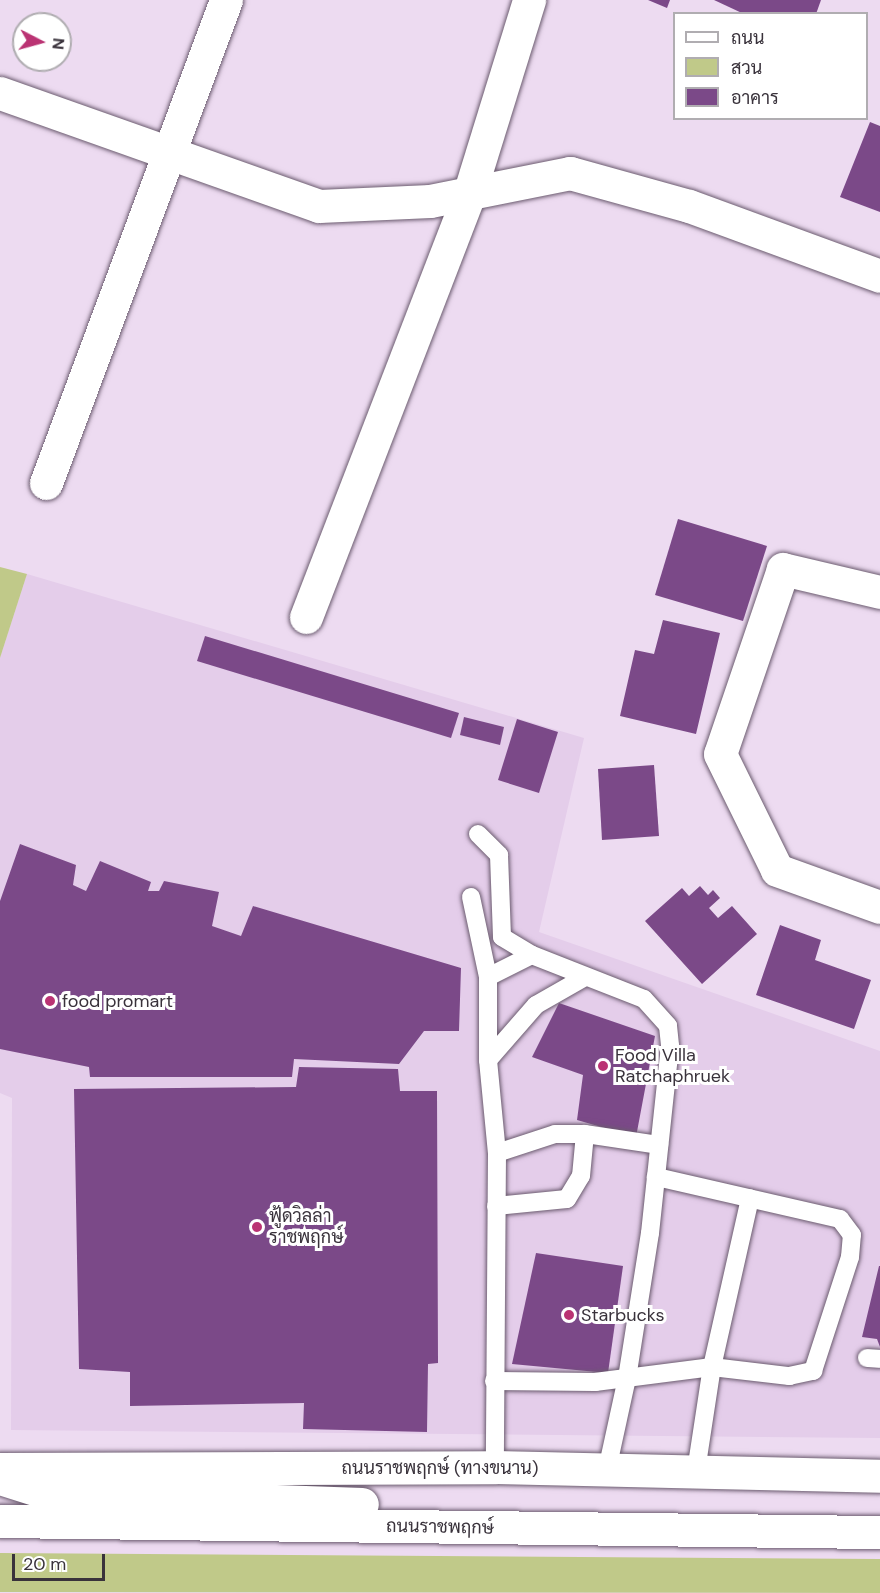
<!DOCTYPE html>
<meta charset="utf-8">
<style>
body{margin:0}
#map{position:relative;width:880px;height:1593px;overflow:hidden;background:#eddbf1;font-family:"DM Sans",Sarabun,sans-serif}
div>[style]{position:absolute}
.built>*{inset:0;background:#e4cdea}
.green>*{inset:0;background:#c0c989}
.building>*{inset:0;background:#7b4988}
.roads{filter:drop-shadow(0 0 2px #6b5b6f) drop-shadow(0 0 2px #6b5b6f)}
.lane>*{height:18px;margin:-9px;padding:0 9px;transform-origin:9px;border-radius:9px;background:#fff}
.street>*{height:33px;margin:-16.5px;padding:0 16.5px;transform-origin:16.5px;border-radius:16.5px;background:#fff}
.secondary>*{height:33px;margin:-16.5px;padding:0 16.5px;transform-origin:16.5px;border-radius:16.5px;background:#fff}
.primary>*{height:33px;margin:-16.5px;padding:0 16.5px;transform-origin:16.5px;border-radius:16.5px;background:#fff}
.dots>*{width:16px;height:16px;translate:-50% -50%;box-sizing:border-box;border:3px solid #fff;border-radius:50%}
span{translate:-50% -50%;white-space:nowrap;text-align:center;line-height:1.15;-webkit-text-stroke:6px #fff;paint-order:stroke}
.poi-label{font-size:18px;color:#39323b}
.left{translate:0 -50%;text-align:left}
.street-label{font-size:18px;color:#39323b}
.legend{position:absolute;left:673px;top:12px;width:195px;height:108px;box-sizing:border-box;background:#fff;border:2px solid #b0adb1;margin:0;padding:8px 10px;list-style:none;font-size:18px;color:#39323b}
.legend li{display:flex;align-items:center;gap:12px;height:30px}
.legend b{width:30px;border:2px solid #b0adb1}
.north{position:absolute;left:12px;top:12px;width:60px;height:60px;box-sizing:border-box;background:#fff;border:2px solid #b0adb1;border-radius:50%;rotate:96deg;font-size:16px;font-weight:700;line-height:24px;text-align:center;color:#39323b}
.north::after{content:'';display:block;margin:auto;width:21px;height:27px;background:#ba3373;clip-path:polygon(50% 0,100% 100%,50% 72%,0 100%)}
.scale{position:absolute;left:12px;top:1554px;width:93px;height:27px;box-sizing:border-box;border:3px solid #39323b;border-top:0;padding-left:8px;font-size:18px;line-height:21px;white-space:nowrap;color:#39323b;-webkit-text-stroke:4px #fff;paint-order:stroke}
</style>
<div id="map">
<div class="built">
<div style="clip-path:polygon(27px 574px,584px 738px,539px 932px,880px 1051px,880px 1438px,11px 1430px,12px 1098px,0 1093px,0 658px)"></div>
</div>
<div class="green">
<div style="clip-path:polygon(0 567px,27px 574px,0 658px)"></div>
<div style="clip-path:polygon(0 1553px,880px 1559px,880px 1593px,0 1592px)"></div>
</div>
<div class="building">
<div style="clip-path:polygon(648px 0,670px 0,667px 8px)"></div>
<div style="clip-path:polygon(714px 0,821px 0,816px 14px,744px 14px)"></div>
<div style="clip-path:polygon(870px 122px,880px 126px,880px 212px,840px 197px)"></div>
<div style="clip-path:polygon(678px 519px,767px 546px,743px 621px,655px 595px)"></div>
<div style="clip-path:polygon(663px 620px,720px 633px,696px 734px,620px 716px,635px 650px,654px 654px)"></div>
<div style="clip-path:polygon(205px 636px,459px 713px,451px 738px,197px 661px)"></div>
<div style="clip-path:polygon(464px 717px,504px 727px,500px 745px,460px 735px)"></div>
<div style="clip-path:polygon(517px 719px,558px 732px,539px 793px,498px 780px)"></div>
<div style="clip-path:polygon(654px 765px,659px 836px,602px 840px,598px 769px)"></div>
<div style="clip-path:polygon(20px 844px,76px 865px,73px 885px,86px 891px,100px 861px,151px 882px,148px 891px,159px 891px,164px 881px,219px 892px,212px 926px,241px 936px,253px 906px,461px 968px,459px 1031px,424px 1031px,399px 1064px,294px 1059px,292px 1077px,90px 1077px,89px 1067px,0 1049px,0 901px)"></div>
<div style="clip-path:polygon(700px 886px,708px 895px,713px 890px,720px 898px,709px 908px,718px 918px,732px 906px,757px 934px,702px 984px,645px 921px,682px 888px,689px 896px)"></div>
<div style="clip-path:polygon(780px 925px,821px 940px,815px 960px,871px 980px,854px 1029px,756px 995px)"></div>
<div style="clip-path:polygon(559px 1003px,655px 1036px,636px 1137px,577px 1120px,583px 1075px,532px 1057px)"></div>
<div style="clip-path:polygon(299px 1067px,398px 1069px,400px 1091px,437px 1091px,438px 1363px,428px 1364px,427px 1432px,303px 1429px,304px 1403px,130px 1406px,130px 1372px,79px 1369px,74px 1089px,296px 1087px)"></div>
<div style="clip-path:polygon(536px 1253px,623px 1266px,608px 1373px,512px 1364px)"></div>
<div style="clip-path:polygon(879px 1266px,880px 1266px,880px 1347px,877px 1339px,862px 1337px)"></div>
</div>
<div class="roads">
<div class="lane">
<div style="left:478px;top:834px;width:30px;rotate:45deg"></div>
<div style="left:499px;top:855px;width:82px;rotate:87.9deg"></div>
<div style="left:502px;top:937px;width:35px;rotate:31deg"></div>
<div style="left:532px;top:955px;width:120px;rotate:21.4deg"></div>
<div style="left:644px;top:999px;width:36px;rotate:48deg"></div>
<div style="left:668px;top:1026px;width:20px;rotate:84deg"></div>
<div style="left:670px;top:1046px;width:188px;rotate:96.1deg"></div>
<div style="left:650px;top:1233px;width:147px;rotate:99deg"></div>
<div style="left:627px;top:1378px;width:94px;rotate:102.3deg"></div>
<div style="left:471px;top:897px;width:82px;rotate:78deg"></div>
<div style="left:488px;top:977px;width:83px;rotate:90deg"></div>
<div style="left:488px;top:1060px;width:93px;rotate:84.5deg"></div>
<div style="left:497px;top:1153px;width:314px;rotate:90.4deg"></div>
<div style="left:488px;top:977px;width:49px;rotate:-26.6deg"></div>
<div style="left:488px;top:1060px;width:73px;rotate:-48.9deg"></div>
<div style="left:536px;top:1005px;width:56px;rotate:-29.7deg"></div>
<div style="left:497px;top:1153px;width:61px;rotate:-18.1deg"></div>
<div style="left:555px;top:1134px;width:30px"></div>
<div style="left:496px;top:1206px;width:71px;rotate:-5.6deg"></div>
<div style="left:567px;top:1199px;width:27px;rotate:-59deg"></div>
<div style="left:581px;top:1176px;width:42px;rotate:-84.6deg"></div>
<div style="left:585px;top:1134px;width:75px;rotate:8.5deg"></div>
<div style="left:867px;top:1358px;width:13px;rotate:4deg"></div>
<div style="left:494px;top:1381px;width:101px;rotate:0.6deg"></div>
<div style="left:595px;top:1382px;width:118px;rotate:-7.3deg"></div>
<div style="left:712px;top:1367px;width:78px;rotate:6.7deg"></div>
<div style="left:789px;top:1376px;width:25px;rotate:-12deg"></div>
<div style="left:813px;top:1371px;width:120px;rotate:-72deg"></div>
<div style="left:850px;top:1257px;width:22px;rotate:-85deg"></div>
<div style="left:852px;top:1235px;width:20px;rotate:-127deg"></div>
<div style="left:840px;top:1219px;width:189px;rotate:-167.1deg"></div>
<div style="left:696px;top:1471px;width:105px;rotate:-81.3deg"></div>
<div style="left:712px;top:1367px;width:173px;rotate:-77.3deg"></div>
</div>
<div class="street">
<div style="left:0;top:93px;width:338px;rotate:19.5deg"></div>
<div style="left:319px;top:206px;width:111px;rotate:-2.6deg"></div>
<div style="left:430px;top:201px;width:143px;rotate:-11.3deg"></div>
<div style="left:570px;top:173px;width:123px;rotate:15.5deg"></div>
<div style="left:689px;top:206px;width:203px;rotate:20.1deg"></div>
<div style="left:46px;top:483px;width:515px;rotate:-69.56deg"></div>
<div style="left:880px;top:592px;width:100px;rotate:-166.7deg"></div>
<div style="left:783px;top:569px;width:195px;rotate:108.8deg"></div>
<div style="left:720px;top:754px;width:129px;rotate:63.8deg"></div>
<div style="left:777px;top:870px;width:109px;rotate:19.8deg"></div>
<div style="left:306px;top:617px;width:456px;rotate:-68.9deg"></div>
<div style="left:470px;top:191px;width:200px;rotate:-72.8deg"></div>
</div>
<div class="secondary">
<div style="left:0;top:1469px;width:495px;rotate:-0.2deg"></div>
<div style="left:495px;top:1467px;width:385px;rotate:1.3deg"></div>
</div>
<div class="primary">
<div style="left:0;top:1478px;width:49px;rotate:17.7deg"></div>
<div style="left:47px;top:1493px;width:315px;rotate:2deg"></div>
<div style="left:0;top:1521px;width:880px;rotate:0.72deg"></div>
</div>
</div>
<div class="dots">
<div style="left:50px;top:1001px;background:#ba3373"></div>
<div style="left:603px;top:1066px;background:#ba3373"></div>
<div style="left:257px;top:1227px;background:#ba3373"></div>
<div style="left:569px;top:1315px;background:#ba3373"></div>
</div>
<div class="poi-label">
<span class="left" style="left:62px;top:1001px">food promart</span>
<span class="left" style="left:615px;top:1066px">Food Villa<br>Ratchaphruek</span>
<span class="left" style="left:269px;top:1227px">ฟู้ดวิลล่า<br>ราชพฤกษ์</span>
<span class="left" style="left:581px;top:1315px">Starbucks</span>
</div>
<div class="street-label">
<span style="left:440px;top:1468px">ถนนราชพฤกษ์ (ทางขนาน)</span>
<span style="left:440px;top:1527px;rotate:1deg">ถนนราชพฤกษ์</span>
</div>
<ul class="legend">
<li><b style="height:8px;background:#fff"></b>ถนน</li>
<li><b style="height:16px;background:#c0c989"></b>สวน</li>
<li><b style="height:16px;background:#7b4988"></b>อาคาร</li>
</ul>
<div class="north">N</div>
<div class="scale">20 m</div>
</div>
